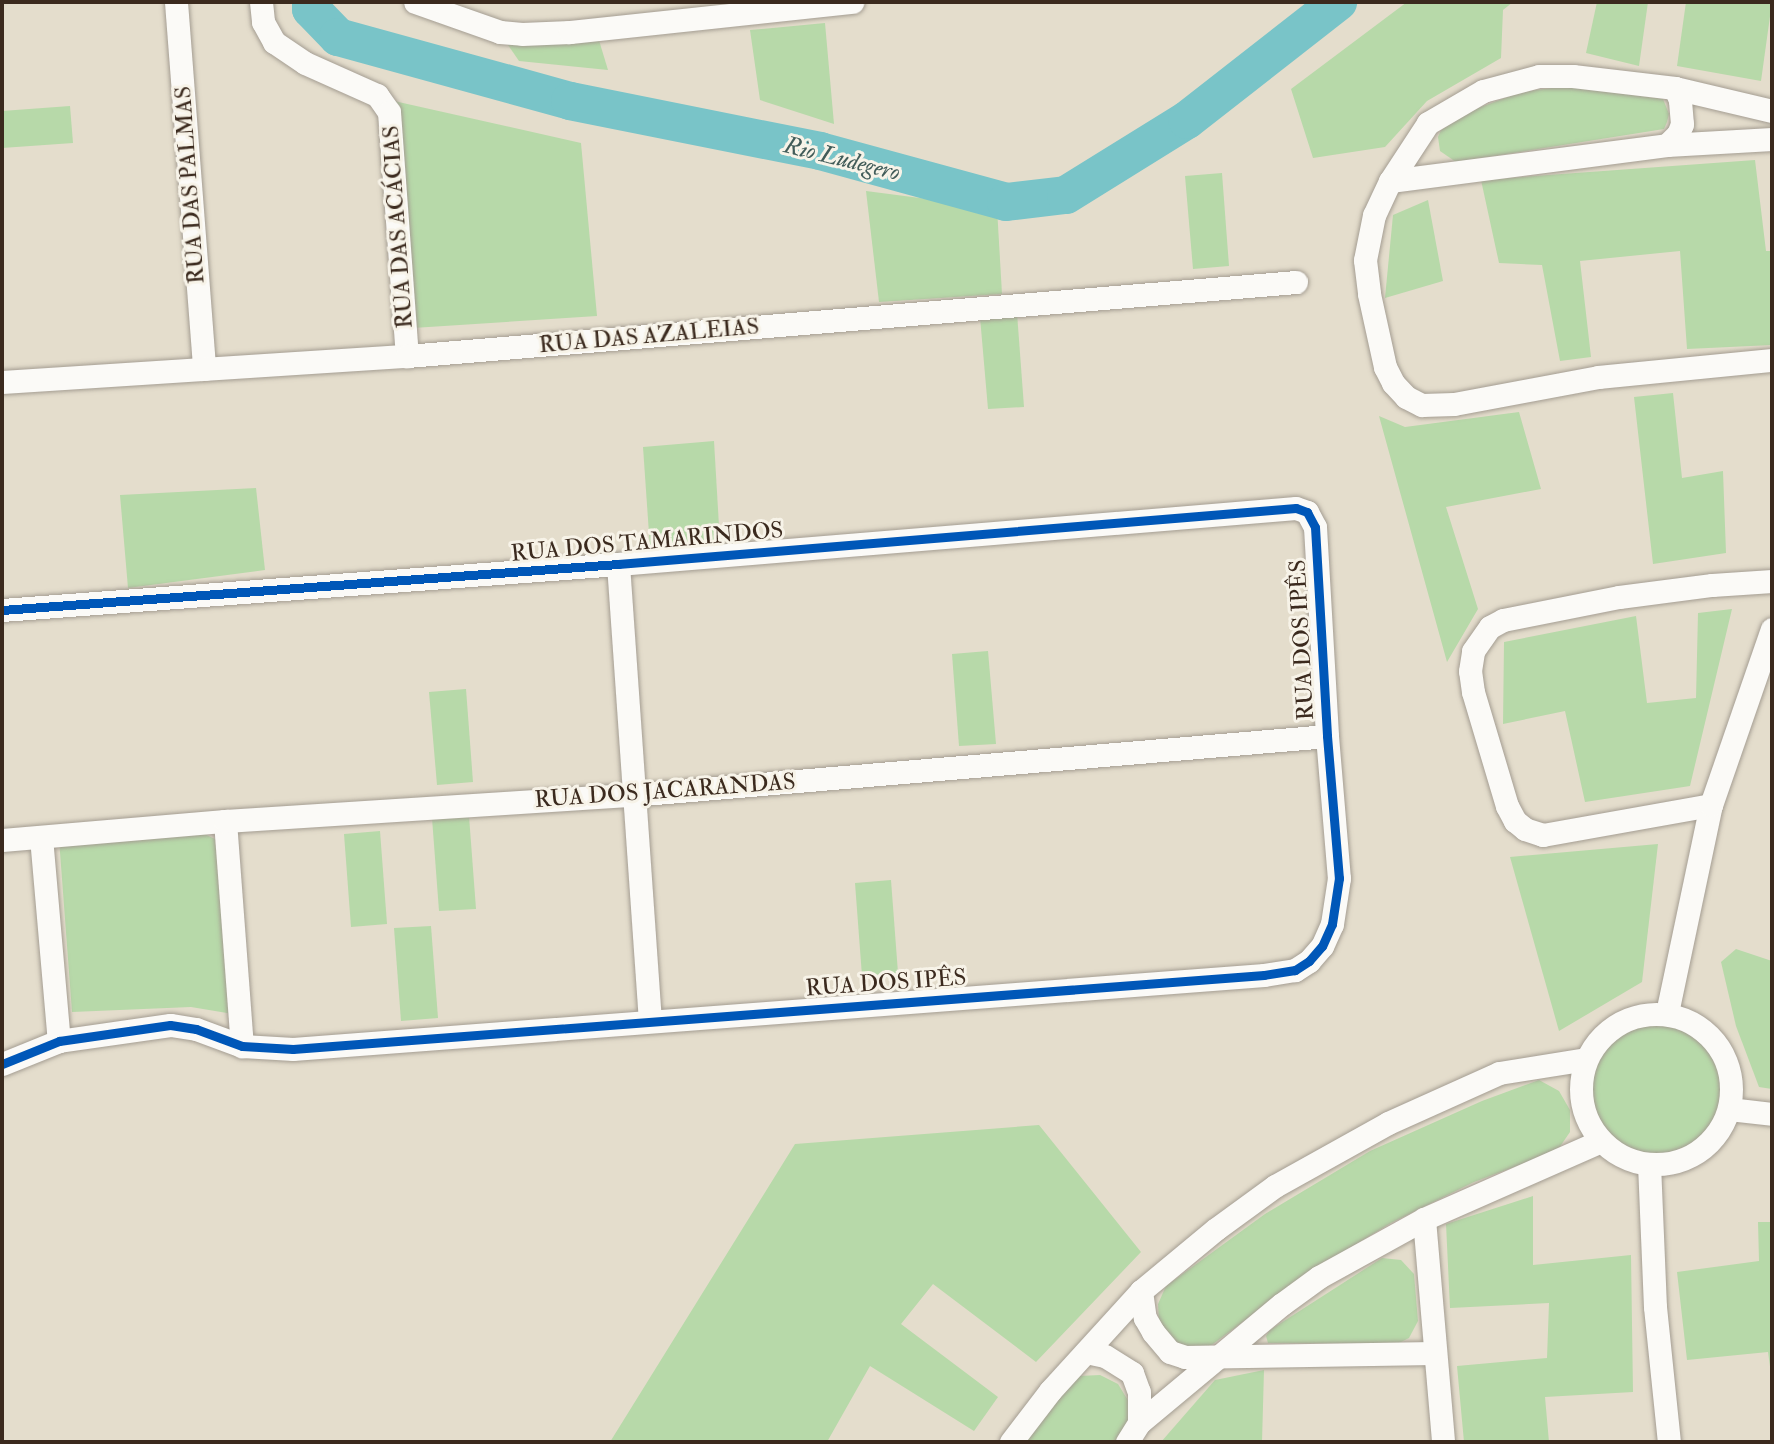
<!DOCTYPE html>
<meta charset="utf-8">
<style>
body{margin:0}
#map{position:relative;width:1774px;height:1444px;overflow:hidden;background:#e4ddcc;font-family:"IM FELL Double Pica",serif}
div>[style]{position:absolute}
.green>*{inset:0;background:#b7d9a9}
.round{border-radius:50%}
.river>*{height:38px;margin:-19px;padding:0 19px;transform-origin:19px;border-radius:19px;background:#79c4c8}
.roads{filter:drop-shadow(0 0 2px #a49d92) drop-shadow(0 0 2px #a49d92)}
.street>*{height:23px;margin:-11.5px;padding:0 11.5px;transform-origin:11.5px;border-radius:11.5px;background:#fbfaf7}
.street>.ring{margin:-11.5px;padding:0;box-sizing:content-box;background:none;border:23px solid #fbfaf7;border-radius:50%}
.cycleway>*{height:9px;margin:-4.5px;padding:0 4.5px;transform-origin:4.5px;border-radius:4.5px;background:#0057b8}
span{translate:-50% -50%;white-space:nowrap;text-align:center;line-height:1.15;-webkit-text-stroke:6px #f7f3e8;paint-order:stroke}
.street-label{font-size:23px;color:#3b2a1e}
.water-label{font-size:24px;color:#415c59;font-style:italic}
.frame{position:absolute;inset:0;border:4px solid #3b2a1e;pointer-events:none}
</style>
<div id="map">
<div class="green">
<div style="clip-path:polygon(1407px 2px,1513px 2px,1503px 10px,1501px 58px,1427px 101px,1385px 147px,1313px 158px,1291px 89px)"></div>
<div style="clip-path:polygon(1597px 2px,1648px 2px,1639px 66px,1586px 53px)"></div>
<div style="clip-path:polygon(1686px 2px,1772px 2px,1761px 81px,1677px 66px)"></div>
<div style="clip-path:polygon(825px 23px,834px 124px,760px 100px,750px 30px)"></div>
<div style="clip-path:polygon(598px 37px,608px 70px,519px 61px,508px 45px)"></div>
<div style="clip-path:polygon(1568px 86px,1663px 99px,1669px 114px,1667px 122px,1664px 129px,1456px 162px,1440px 151px,1438px 137px,1441px 130px,1470px 111px,1521px 92px)"></div>
<div style="clip-path:polygon(394px 101px,581px 143px,597px 316px,413px 328px)"></div>
<div style="clip-path:polygon(70px 106px,73px 143px,2px 148px,2px 111px)"></div>
<div style="clip-path:polygon(1755px 160px,1766px 251px,1772px 251px,1772px 345px,1687px 349px,1680px 251px,1580px 261px,1591px 357px,1560px 361px,1542px 265px,1499px 263px,1481px 180px)"></div>
<div style="clip-path:polygon(1222px 173px,1229px 266px,1193px 269px,1185px 176px)"></div>
<div style="clip-path:polygon(866px 191px,997px 208px,1002px 294px,879px 302px)"></div>
<div style="clip-path:polygon(1428px 200px,1443px 281px,1385px 298px,1393px 215px)"></div>
<div style="clip-path:polygon(1017px 313px,1024px 407px,988px 409px,980px 317px)"></div>
<div style="clip-path:polygon(1673px 393px,1682px 478px,1723px 471px,1726px 553px,1653px 564px,1634px 397px)"></div>
<div style="clip-path:polygon(1519px 412px,1541px 489px,1446px 507px,1478px 609px,1447px 662px,1379px 416px,1405px 427px)"></div>
<div style="clip-path:polygon(714px 441px,720px 543px,650px 548px,643px 447px)"></div>
<div style="clip-path:polygon(256px 488px,265px 570px,128px 588px,120px 495px)"></div>
<div style="clip-path:polygon(1732px 609px,1690px 786px,1585px 802px,1565px 711px,1503px 724px,1504px 642px,1636px 616px,1647px 703px,1696px 698px,1698px 613px)"></div>
<div style="clip-path:polygon(988px 651px,996px 744px,959px 746px,952px 654px)"></div>
<div style="clip-path:polygon(466px 689px,473px 782px,437px 785px,429px 692px)"></div>
<div style="clip-path:polygon(469px 816px,476px 909px,439px 911px,432px 818px)"></div>
<div style="clip-path:polygon(198px 831px,215px 839px,233px 1014px,191px 1007px,72px 1012px,59px 839px)"></div>
<div style="clip-path:polygon(380px 831px,387px 924px,351px 927px,344px 834px)"></div>
<div style="clip-path:polygon(1658px 844px,1642px 982px,1559px 1031px,1510px 857px)"></div>
<div style="clip-path:polygon(891px 880px,898px 973px,862px 976px,855px 883px)"></div>
<div style="clip-path:polygon(431px 926px,438px 1018px,401px 1021px,394px 928px)"></div>
<div style="clip-path:polygon(1736px 949px,1772px 961px,1772px 1089px,1759px 1087px,1736px 1026px,1721px 962px)"></div>
<div class="round" style="left:1589px;top:1022px;width:134px;height:134px"></div>
<div style="clip-path:polygon(1539px 1080px,1559px 1091px,1570px 1110px,1570px 1132px,1557px 1151px,1474px 1182px,1391px 1223px,1312px 1271px,1213px 1344px,1205px 1348px,1177px 1345px,1159px 1323px,1158px 1304px,1166px 1286px,1265px 1214px,1370px 1151px,1482px 1101px)"></div>
<div style="clip-path:polygon(1039px 1125px,1141px 1252px,1036px 1362px,933px 1284px,901px 1324px,998px 1397px,974px 1431px,870px 1366px,827px 1442px,610px 1442px,795px 1144px)"></div>
<div style="clip-path:polygon(1533px 1196px,1533px 1265px,1631px 1255px,1633px 1392px,1545px 1397px,1549px 1442px,1464px 1442px,1457px 1366px,1547px 1358px,1549px 1303px,1450px 1308px,1446px 1224px)"></div>
<div style="clip-path:polygon(1758px 1222px,1772px 1222px,1772px 1381px,1768px 1352px,1687px 1360px,1677px 1272px,1759px 1261px)"></div>
<div style="clip-path:polygon(1382px 1258px,1401px 1260px,1414px 1274px,1418px 1321px,1409px 1338px,1397px 1344px,1268px 1343px,1266px 1336px,1270px 1330px)"></div>
<div style="clip-path:polygon(1264px 1370px,1262px 1442px,1161px 1442px,1215px 1380px)"></div>
<div style="clip-path:polygon(1100px 1375px,1118px 1384px,1129px 1402px,1130px 1422px,1116px 1442px,1021px 1442px,1079px 1376px)"></div>
</div>
<div class="river">
<div style="left:311px;top:2px;width:7px;rotate:90deg"></div>
<div style="left:311px;top:9px;width:39px;rotate:46deg"></div>
<div style="left:338px;top:37px;width:241px;rotate:15.4deg"></div>
<div style="left:570px;top:101px;width:255px;rotate:11.3deg"></div>
<div style="left:820px;top:151px;width:193px;rotate:15.3deg"></div>
<div style="left:1006px;top:202px;width:60px;rotate:-6.7deg"></div>
<div style="left:1066px;top:195px;width:142px;rotate:-31.8deg"></div>
<div style="left:1187px;top:120px;width:192px;rotate:-38deg"></div>
</div>
<div class="roads">
<div class="street">
<div style="left:176px;top:2px;width:368px;rotate:85.6deg"></div>
<div style="left:261px;top:2px;width:20px;rotate:84deg"></div>
<div style="left:263px;top:22px;width:23px;rotate:61deg"></div>
<div style="left:274px;top:42px;width:37px;rotate:34deg"></div>
<div style="left:305px;top:63px;width:79px;rotate:24deg"></div>
<div style="left:377px;top:95px;width:21px;rotate:55deg"></div>
<div style="left:389px;top:112px;width:245px;rotate:85.8deg"></div>
<div style="left:415px;top:2px;width:90px;rotate:19.4deg"></div>
<div style="left:500px;top:32px;width:22px;rotate:5deg"></div>
<div style="left:522px;top:34px;width:48px;rotate:-2.4deg"></div>
<div style="left:570px;top:32px;width:284px;rotate:-6.1deg"></div>
<div style="left:1772px;top:111px;width:100px;rotate:-166.7deg"></div>
<div style="left:1675px;top:88px;width:103px;rotate:-173.3deg"></div>
<div style="left:1573px;top:76px;width:34px;rotate:180deg"></div>
<div style="left:1539px;top:76px;width:58px;rotate:165deg"></div>
<div style="left:1483px;top:91px;width:64px;rotate:149.8deg"></div>
<div style="left:1428px;top:123px;width:69px;rotate:123.2deg"></div>
<div style="left:1390px;top:181px;width:38px;rotate:115deg"></div>
<div style="left:1374px;top:215px;width:46px;rotate:101.3deg"></div>
<div style="left:1365px;top:260px;width:34px;rotate:83deg"></div>
<div style="left:1369px;top:294px;width:75px;rotate:77.6deg"></div>
<div style="left:1385px;top:367px;width:18px;rotate:63deg"></div>
<div style="left:1393px;top:383px;width:19px;rotate:47deg"></div>
<div style="left:1406px;top:397px;width:18px;rotate:27deg"></div>
<div style="left:1422px;top:405px;width:32px;rotate:-2deg"></div>
<div style="left:1454px;top:404px;width:147px;rotate:-10.6deg"></div>
<div style="left:1598px;top:377px;width:175px;rotate:-5.6deg"></div>
<div style="left:1667px;top:145px;width:16px;rotate:-45deg"></div>
<div style="left:1678px;top:134px;width:11px;rotate:-68deg"></div>
<div style="left:1682px;top:124px;width:24px;rotate:-95deg"></div>
<div style="left:1680px;top:100px;width:13px;rotate:-113deg"></div>
<div style="left:1390px;top:181px;width:279px;rotate:-7.4deg"></div>
<div style="left:1667px;top:145px;width:105px;rotate:-3.3deg"></div>
<div style="left:2px;top:382px;width:406px;rotate:-3.7deg"></div>
<div style="left:407px;top:356px;width:892px;rotate:-4.76deg"></div>
<div style="left:618px;top:564px;width:457px;rotate:86deg"></div>
<div style="left:2px;top:610px;width:618px;rotate:-4.27deg"></div>
<div style="left:618px;top:564px;width:680px;rotate:-4.72deg"></div>
<div style="left:1296px;top:508px;width:12px;rotate:20deg"></div>
<div style="left:1307px;top:512px;width:17px;rotate:62deg"></div>
<div style="left:1315px;top:527px;width:209px;rotate:86.7deg"></div>
<div style="left:1327px;top:736px;width:143px;rotate:85.2deg"></div>
<div style="left:1339px;top:878px;width:47px;rotate:98.7deg"></div>
<div style="left:1332px;top:924px;width:24px;rotate:114deg"></div>
<div style="left:1322px;top:946px;width:20px;rotate:131deg"></div>
<div style="left:1309px;top:961px;width:17px;rotate:147deg"></div>
<div style="left:1295px;top:970px;width:31px;rotate:171deg"></div>
<div style="left:1264px;top:975px;width:974px;rotate:175.64deg"></div>
<div style="left:293px;top:1049px;width:51px;rotate:-176.6deg"></div>
<div style="left:242px;top:1046px;width:49px;rotate:-159.7deg"></div>
<div style="left:196px;top:1029px;width:26px;rotate:-171deg"></div>
<div style="left:170px;top:1025px;width:112px;rotate:171.8deg"></div>
<div style="left:59px;top:1041px;width:61px;rotate:158deg"></div>
<div style="left:1711px;top:805px;width:171px;rotate:169.9deg"></div>
<div style="left:1543px;top:835px;width:19px;rotate:-162deg"></div>
<div style="left:1525px;top:829px;width:13px;rotate:-141deg"></div>
<div style="left:1515px;top:821px;width:17px;rotate:-118deg"></div>
<div style="left:1507px;top:806px;width:119px;rotate:-106.6deg"></div>
<div style="left:1473px;top:692px;width:21px;rotate:-98deg"></div>
<div style="left:1470px;top:671px;width:20px;rotate:-81deg"></div>
<div style="left:1473px;top:651px;width:29px;rotate:-55deg"></div>
<div style="left:1490px;top:627px;width:15px;rotate:-28deg"></div>
<div style="left:1503px;top:620px;width:118px;rotate:-11.2deg"></div>
<div style="left:1619px;top:597px;width:94px;rotate:-7.4deg"></div>
<div style="left:1712px;top:585px;width:60px;rotate:-3.8deg"></div>
<div style="left:225px;top:821px;width:226px;rotate:85.7deg"></div>
<div style="left:41px;top:837px;width:205px;rotate:85deg"></div>
<div style="left:2px;top:840px;width:224px;rotate:-4.9deg"></div>
<div style="left:225px;top:821px;width:408px;rotate:-3.7deg"></div>
<div style="left:632px;top:795px;width:697px;rotate:-4.85deg"></div>
<div style="left:1667px;top:1013px;width:213px;rotate:-78.1deg"></div>
<div style="left:1711px;top:805px;width:186px;rotate:-70.9deg"></div>
<div class="ring" style="left:1581px;top:1014px;width:127px;height:127px"></div>
<div style="left:1729px;top:1109px;width:43px;rotate:6.6deg"></div>
<div style="left:1649px;top:1164px;width:143px;rotate:87.6deg"></div>
<div style="left:1655px;top:1307px;width:136px;rotate:84.1deg"></div>
<div style="left:1424px;top:1219px;width:224px;rotate:85.1deg"></div>
<div style="left:1141px;top:1291px;width:27px;rotate:82deg"></div>
<div style="left:1145px;top:1318px;width:16px;rotate:60deg"></div>
<div style="left:1153px;top:1332px;width:26px;rotate:50deg"></div>
<div style="left:1170px;top:1352px;width:16px;rotate:18deg"></div>
<div style="left:1185px;top:1357px;width:249px;rotate:-0.9deg"></div>
<div style="left:1086px;top:1352px;width:19px;rotate:12deg"></div>
<div style="left:1105px;top:1356px;width:32px;rotate:32deg"></div>
<div style="left:1132px;top:1373px;width:20px;rotate:70deg"></div>
<div style="left:1139px;top:1392px;width:31px;rotate:90deg"></div>
<div style="left:1011px;top:1442px;width:64px;rotate:-52.6deg"></div>
<div style="left:1050px;top:1391px;width:135px;rotate:-47.7deg"></div>
<div style="left:1141px;top:1291px;width:97px;rotate:-39.6deg"></div>
<div style="left:1216px;top:1229px;width:73px;rotate:-36.1deg"></div>
<div style="left:1275px;top:1186px;width:129px;rotate:-29.1deg"></div>
<div style="left:1388px;top:1123px;width:122px;rotate:-24.2deg"></div>
<div style="left:1499px;top:1073px;width:88px;rotate:-9.1deg"></div>
<div style="left:1127px;top:1442px;width:22px;rotate:-58deg"></div>
<div style="left:1139px;top:1423px;width:186px;rotate:-39.8deg"></div>
<div style="left:1282px;top:1304px;width:46px;rotate:-36.1deg"></div>
<div style="left:1319px;top:1277px;width:120px;rotate:-28.9deg"></div>
<div style="left:1424px;top:1219px;width:193px;rotate:-23.8deg"></div>
</div>
</div>
<div class="cycleway">
<div style="left:2px;top:610px;width:618px;rotate:-4.27deg"></div>
<div style="left:618px;top:564px;width:680px;rotate:-4.72deg"></div>
<div style="left:1296px;top:508px;width:12px;rotate:20deg"></div>
<div style="left:1307px;top:512px;width:17px;rotate:62deg"></div>
<div style="left:1315px;top:527px;width:209px;rotate:86.7deg"></div>
<div style="left:1327px;top:736px;width:143px;rotate:85.2deg"></div>
<div style="left:1339px;top:878px;width:47px;rotate:98.7deg"></div>
<div style="left:1332px;top:924px;width:24px;rotate:114deg"></div>
<div style="left:1322px;top:946px;width:20px;rotate:131deg"></div>
<div style="left:1309px;top:961px;width:17px;rotate:147deg"></div>
<div style="left:1295px;top:970px;width:31px;rotate:171deg"></div>
<div style="left:1264px;top:975px;width:974px;rotate:175.64deg"></div>
<div style="left:293px;top:1049px;width:51px;rotate:-176.6deg"></div>
<div style="left:242px;top:1046px;width:49px;rotate:-159.7deg"></div>
<div style="left:196px;top:1029px;width:26px;rotate:-171deg"></div>
<div style="left:170px;top:1025px;width:112px;rotate:171.8deg"></div>
<div style="left:59px;top:1041px;width:61px;rotate:158deg"></div>
</div>
<div class="street-label">
<span style="left:190px;top:185px;rotate:-94deg">RUA DAS PALMAS</span>
<span style="left:398px;top:227px;rotate:-94deg">RUA DAS ACÁCIAS</span>
<span style="left:649px;top:336px;rotate:-5deg">RUA DAS AZALEIAS</span>
<span style="left:647px;top:542px;rotate:-5deg">RUA DOS TAMARINDOS</span>
<span style="left:1302px;top:640px;rotate:-93deg">RUA DOS IPÊS</span>
<span style="left:665px;top:791px;rotate:-4deg">RUA DOS JACARANDAS</span>
<span style="left:886px;top:983px;rotate:-4deg">RUA DOS IPÊS</span>
</div>
<div class="water-label">
<span style="left:842px;top:159px;rotate:14deg">Rio Ludegero</span>
</div>
<div class="frame"></div>
</div>
